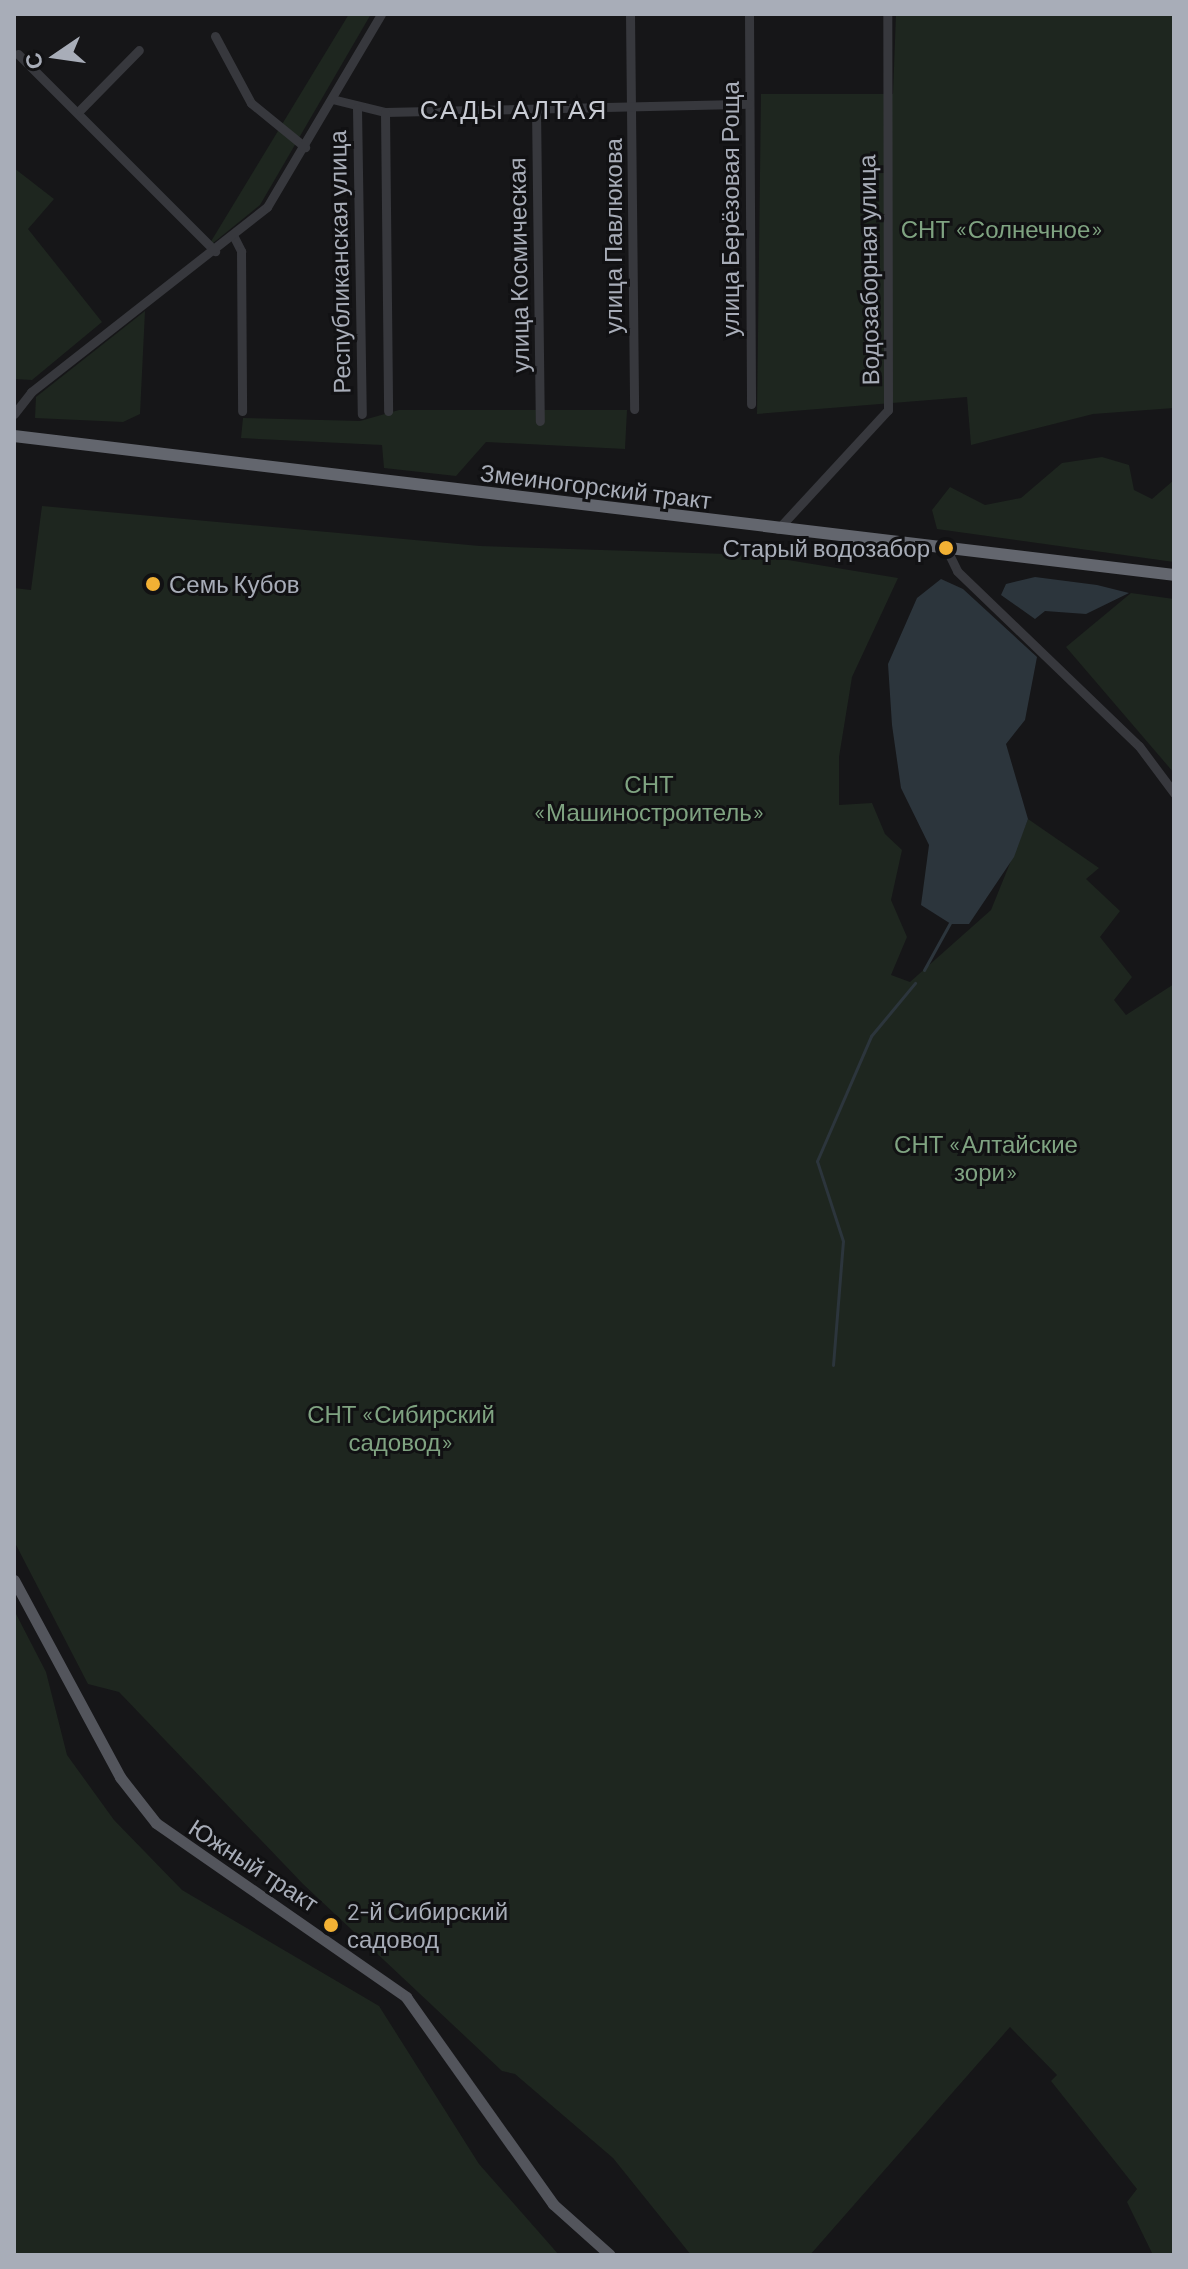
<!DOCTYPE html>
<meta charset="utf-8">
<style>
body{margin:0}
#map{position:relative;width:1188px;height:2269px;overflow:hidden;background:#161618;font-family:Barlow,sans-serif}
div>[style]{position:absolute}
.green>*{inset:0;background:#1e261f}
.water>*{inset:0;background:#2c353c}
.stream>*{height:3px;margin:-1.5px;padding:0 1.5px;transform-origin:1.5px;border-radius:1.5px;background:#2c353c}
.minor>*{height:9px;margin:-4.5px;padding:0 4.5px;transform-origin:4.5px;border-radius:4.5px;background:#37383d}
.major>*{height:11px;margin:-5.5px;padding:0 5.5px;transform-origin:5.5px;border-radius:5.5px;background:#53555c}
.highway>*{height:12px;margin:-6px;padding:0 6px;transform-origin:6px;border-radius:6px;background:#63666e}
.dots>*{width:22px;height:22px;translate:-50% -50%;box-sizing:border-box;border:4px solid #111113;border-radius:50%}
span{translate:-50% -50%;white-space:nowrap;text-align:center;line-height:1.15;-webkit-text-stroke:6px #111113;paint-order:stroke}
.street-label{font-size:24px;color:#a8adb8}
.park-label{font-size:24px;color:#7fa381}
.poi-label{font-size:24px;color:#a8adb8}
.right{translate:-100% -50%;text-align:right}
.left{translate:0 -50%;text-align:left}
.neighbourhood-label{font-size:26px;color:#c9ccd4;letter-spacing:2px}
.frame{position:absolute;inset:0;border:16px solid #a8adb8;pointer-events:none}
.north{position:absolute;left:16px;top:16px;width:80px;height:80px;-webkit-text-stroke:6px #111113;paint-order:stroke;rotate:257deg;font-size:22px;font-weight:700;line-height:32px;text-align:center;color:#a8adb8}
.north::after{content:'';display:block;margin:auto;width:28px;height:36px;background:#a8adb8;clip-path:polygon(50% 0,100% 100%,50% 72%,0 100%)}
</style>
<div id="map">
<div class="green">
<div style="clip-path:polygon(349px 14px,371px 14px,260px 205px,207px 248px)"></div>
<div style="clip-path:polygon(896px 14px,1174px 14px,1174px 408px,1093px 414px,971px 445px,967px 397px,757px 414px,761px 94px,893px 94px)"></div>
<div style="clip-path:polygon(14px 168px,54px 199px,28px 229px,102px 322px,32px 380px,14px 379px)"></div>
<div style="clip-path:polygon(145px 311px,140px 414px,123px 422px,35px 418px,36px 397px)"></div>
<div style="clip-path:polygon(399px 410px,627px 410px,625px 449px,486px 442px,456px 476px,384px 468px,382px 445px,241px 438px,243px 418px,360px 421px)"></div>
<div style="clip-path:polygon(1102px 457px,1129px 465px,1134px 490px,1152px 499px,1174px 480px,1174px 562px,937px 529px,932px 510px,950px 487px,985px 505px,1021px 498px,1062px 463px)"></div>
<div style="clip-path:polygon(42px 506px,480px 546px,758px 555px,898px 578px,852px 677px,839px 757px,839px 805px,872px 803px,885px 834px,902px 850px,891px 900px,907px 937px,891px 975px,910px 982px,991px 910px,1028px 819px,1099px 868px,1086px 879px,1120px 911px,1100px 937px,1132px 977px,1114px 1000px,1126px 1015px,1174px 984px,1174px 2255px,1153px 2255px,1127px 2202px,1137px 2189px,1051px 2081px,1057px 2075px,1010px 2027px,810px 2255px,691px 2255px,613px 2158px,515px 2074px,502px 2071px,303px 1884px,119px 1692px,88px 1684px,14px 1541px,14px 588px,31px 590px)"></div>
<div style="clip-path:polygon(1131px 593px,1174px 599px,1174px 773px,1066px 647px)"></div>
<div style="clip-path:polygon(14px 1610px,46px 1672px,67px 1755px,114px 1820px,182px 1890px,379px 2006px,479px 2164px,559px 2255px,14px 2255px)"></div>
</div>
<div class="water">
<div style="clip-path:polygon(1035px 577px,1097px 585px,1129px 593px,1086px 614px,1045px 611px,1035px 619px,1001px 595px,1006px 584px)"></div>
<div style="clip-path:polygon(941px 579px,963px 589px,1037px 657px,1025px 720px,1006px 744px,1028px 819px,1014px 857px,969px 924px,951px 924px,921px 905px,929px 845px,901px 788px,892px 725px,888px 664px,917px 598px)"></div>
</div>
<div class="stream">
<div style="left:924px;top:970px;width:56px;rotate:-61.1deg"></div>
<div style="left:833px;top:1365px;width:124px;rotate:-85.4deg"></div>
<div style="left:843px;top:1241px;width:84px;rotate:-108deg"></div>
<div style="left:817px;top:1161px;width:136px;rotate:-66.6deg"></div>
<div style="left:871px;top:1036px;width:69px;rotate:-50.3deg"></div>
</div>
<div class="minor">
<div style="left:630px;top:14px;width:395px;rotate:89.4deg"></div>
<div style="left:749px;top:14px;width:390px;rotate:89.7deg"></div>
<div style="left:215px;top:36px;width:76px;rotate:61.8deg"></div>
<div style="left:251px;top:103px;width:70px;rotate:39.2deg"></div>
<div style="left:18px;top:54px;width:279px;rotate:45deg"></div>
<div style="left:332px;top:99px;width:55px;rotate:13.8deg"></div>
<div style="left:385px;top:112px;width:364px;rotate:-1.3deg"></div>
<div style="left:357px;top:108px;width:306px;rotate:89.1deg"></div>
<div style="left:536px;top:108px;width:313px;rotate:89.3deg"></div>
<div style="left:80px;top:110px;width:84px;rotate:-45.5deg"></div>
<div style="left:385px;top:112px;width:299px;rotate:89.4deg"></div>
<div style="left:234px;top:237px;width:16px;rotate:63deg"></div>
<div style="left:241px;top:251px;width:160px;rotate:89.6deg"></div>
<div style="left:14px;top:414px;width:28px;rotate:-52deg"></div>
<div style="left:31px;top:392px;width:300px;rotate:-38.1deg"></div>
<div style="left:267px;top:207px;width:224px;rotate:-59.4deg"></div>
<div style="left:778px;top:529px;width:162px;rotate:-47.3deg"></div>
<div style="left:888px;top:410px;width:396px;rotate:-90.1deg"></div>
<div style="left:946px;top:548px;width:25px;rotate:64deg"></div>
<div style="left:957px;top:571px;width:252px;rotate:43.9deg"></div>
<div style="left:1139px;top:746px;width:59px;rotate:53.3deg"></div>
</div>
<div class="major">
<div style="left:14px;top:1580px;width:224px;rotate:61.7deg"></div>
<div style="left:120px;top:1777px;width:58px;rotate:52deg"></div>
<div style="left:156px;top:1823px;width:305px;rotate:34.8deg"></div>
<div style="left:406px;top:1997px;width:254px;rotate:54.6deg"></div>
<div style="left:553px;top:2204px;width:76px;rotate:41.8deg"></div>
</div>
<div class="highway">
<div style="left:14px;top:436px;width:1168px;rotate:6.83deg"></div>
</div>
<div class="dots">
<div style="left:946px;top:548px;background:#f2b134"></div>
<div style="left:153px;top:584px;background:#f2b134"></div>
<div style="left:331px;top:1925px;background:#f2b134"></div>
</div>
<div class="street-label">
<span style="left:730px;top:209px;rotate:-90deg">улица Берёзовая Роща</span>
<span style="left:613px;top:236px;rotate:-90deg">улица Павлюкова</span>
<span style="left:339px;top:262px;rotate:-91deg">Республиканская улица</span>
<span style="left:518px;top:265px;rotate:-91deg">улица Космическая</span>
<span style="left:868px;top:270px;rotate:-91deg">Водозаборная улица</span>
<span style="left:596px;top:486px;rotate:7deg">Змеиногорский тракт</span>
<span style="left:254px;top:1865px;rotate:33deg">Южный тракт</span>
</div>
<div class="park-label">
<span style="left:1002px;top:229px">СНТ «Солнечное»</span>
<span style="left:649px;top:798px">СНТ<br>«Машиностроитель»</span>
<span style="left:986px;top:1158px">СНТ «Алтайские<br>зори»</span>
<span style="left:401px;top:1428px">СНТ «Сибирский<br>садовод»</span>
</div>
<div class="poi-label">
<span class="right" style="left:930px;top:548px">Старый водозабор</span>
<span class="left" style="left:169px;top:584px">Семь Кубов</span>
<span class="left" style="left:347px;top:1925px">2-й Сибирский<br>садовод</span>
</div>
<div class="neighbourhood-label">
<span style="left:514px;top:109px">САДЫ АЛТАЯ</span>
</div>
<div class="frame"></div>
<div class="north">С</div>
</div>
